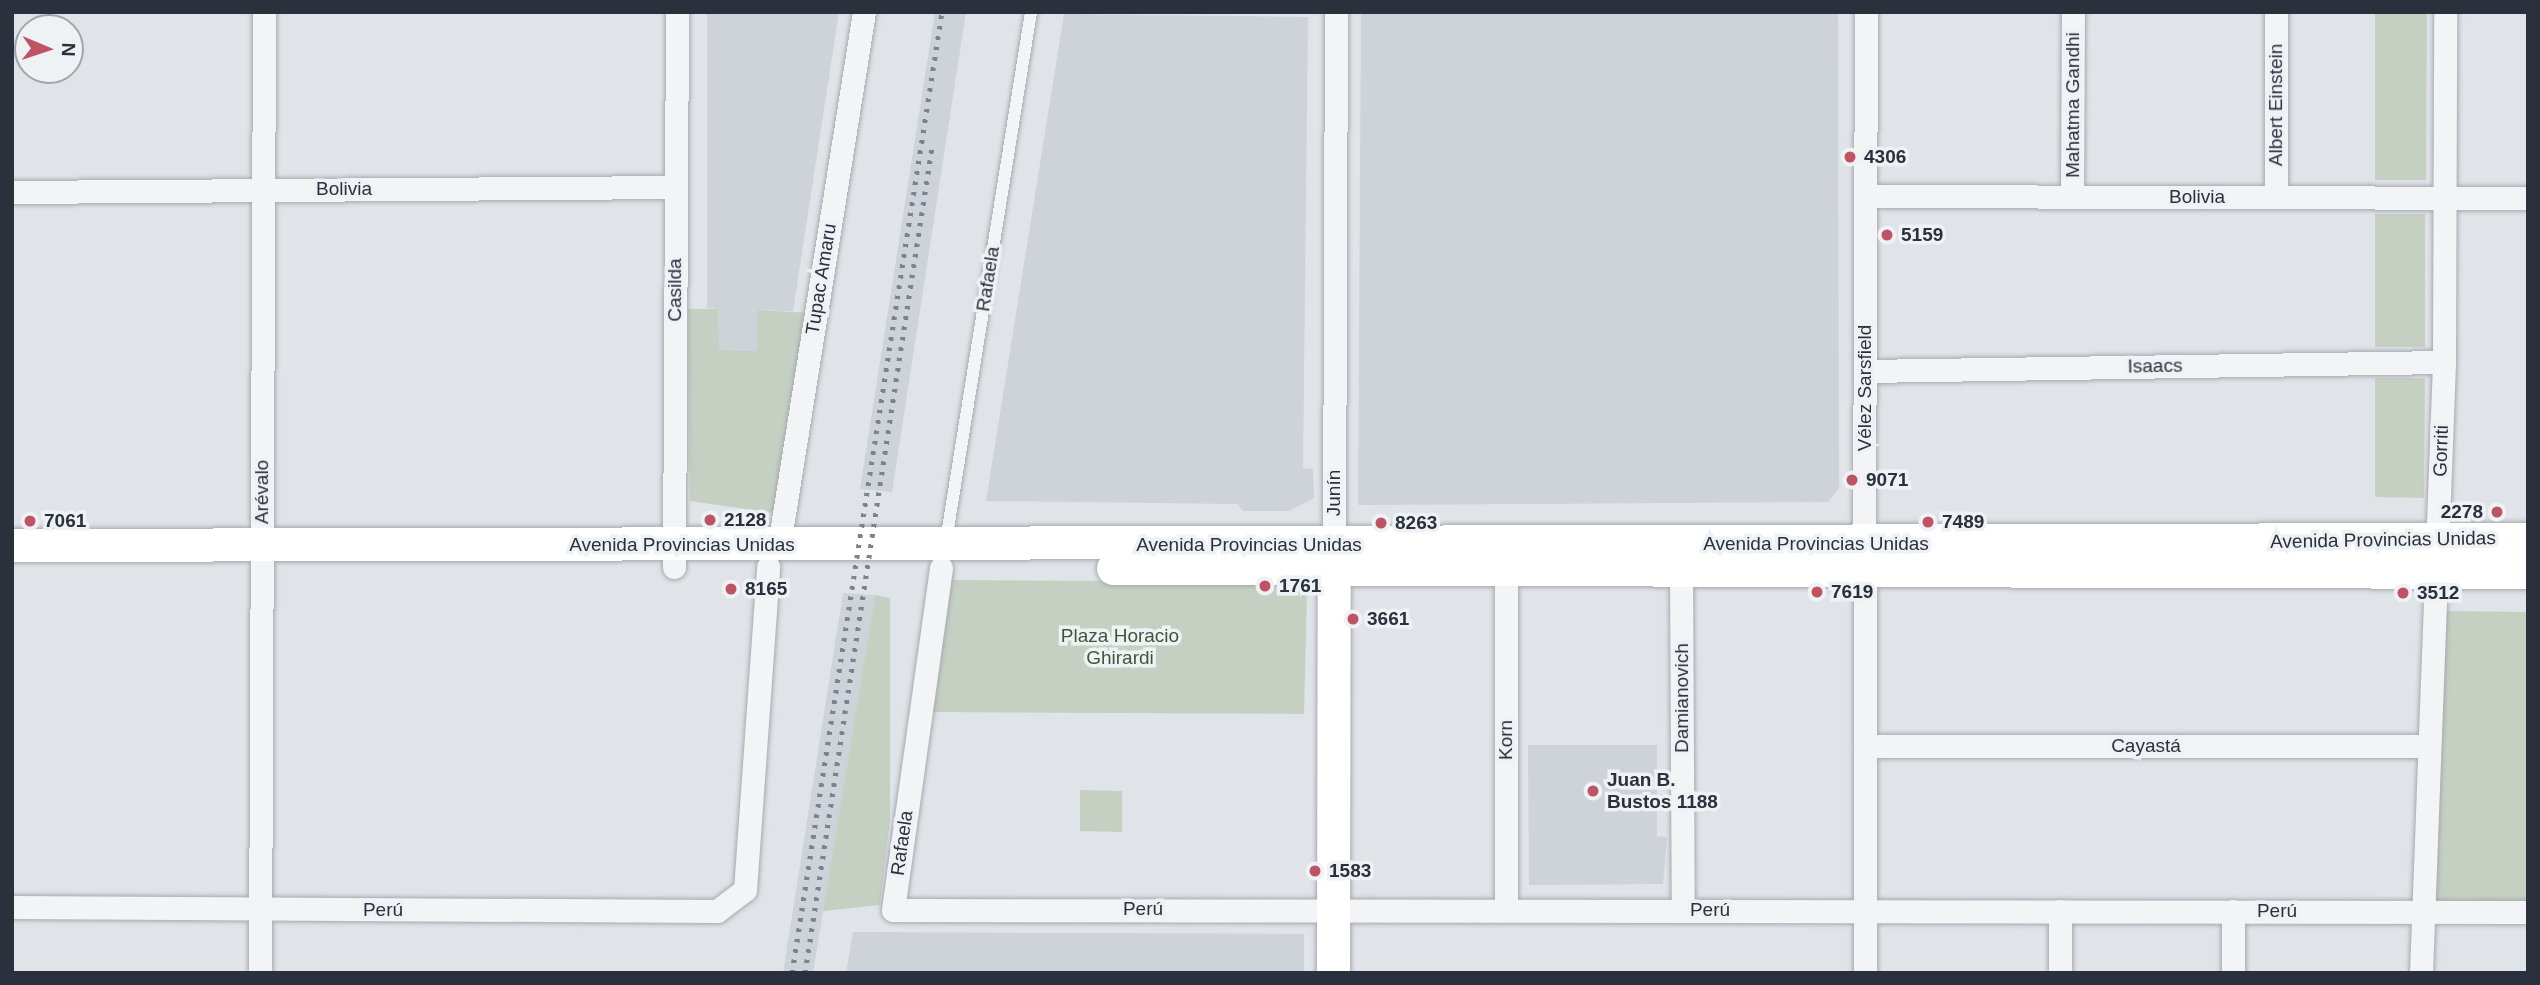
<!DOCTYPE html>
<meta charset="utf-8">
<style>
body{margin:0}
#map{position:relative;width:2540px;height:985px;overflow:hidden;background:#e0e3e7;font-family:Helvetica,sans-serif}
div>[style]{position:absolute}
.built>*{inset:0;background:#ced2d9}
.green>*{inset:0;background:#c6d0c2}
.roads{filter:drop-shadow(0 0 2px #a6aab1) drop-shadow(0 0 2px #a6aab1)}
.lane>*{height:12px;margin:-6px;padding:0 6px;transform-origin:6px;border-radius:6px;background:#f2f4f6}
.street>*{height:23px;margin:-11.5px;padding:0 11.5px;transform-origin:11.5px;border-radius:11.5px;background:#f2f4f6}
.secondary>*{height:33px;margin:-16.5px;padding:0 16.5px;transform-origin:16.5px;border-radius:16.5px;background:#fff}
.rail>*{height:5px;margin-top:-2.5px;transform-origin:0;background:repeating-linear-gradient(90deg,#7b838f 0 3.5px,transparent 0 10.5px)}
.dots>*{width:19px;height:19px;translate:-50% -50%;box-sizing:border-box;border:4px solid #eff2f5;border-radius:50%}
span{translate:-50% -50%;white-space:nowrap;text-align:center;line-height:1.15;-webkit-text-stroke:7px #eff2f5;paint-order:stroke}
.street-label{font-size:19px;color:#2a313d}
.poi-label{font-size:19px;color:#2a313d;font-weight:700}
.left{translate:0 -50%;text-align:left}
.right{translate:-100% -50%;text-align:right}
.park-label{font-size:19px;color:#3f5739}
.frame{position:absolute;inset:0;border:14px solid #2a313d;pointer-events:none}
.north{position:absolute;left:14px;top:14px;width:70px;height:70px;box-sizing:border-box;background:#eff2f5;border:2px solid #a0a5ab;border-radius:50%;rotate:92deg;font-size:19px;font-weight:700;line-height:28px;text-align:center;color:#2a313d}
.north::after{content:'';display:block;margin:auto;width:24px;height:32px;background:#be5364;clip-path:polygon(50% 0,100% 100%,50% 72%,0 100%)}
</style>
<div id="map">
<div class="built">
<div style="clip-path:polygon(707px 12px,839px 12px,793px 311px,757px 310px,757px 351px,718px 350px,718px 309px,707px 308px)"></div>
<div style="clip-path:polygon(935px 12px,966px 12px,892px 492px,860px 489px)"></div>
<div style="clip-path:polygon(1361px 12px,1838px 12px,1839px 488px,1828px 502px,1358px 505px)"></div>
<div style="clip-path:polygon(1064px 14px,1308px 17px,1303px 468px,1313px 469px,1314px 498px,1289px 511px,1243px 511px,1238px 504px,986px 501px)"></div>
<div style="clip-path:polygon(843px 593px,875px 595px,813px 973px,783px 973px)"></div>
<div style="clip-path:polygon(1657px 745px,1657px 836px,1667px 837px,1663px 884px,1529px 885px,1528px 745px)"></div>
<div style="clip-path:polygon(853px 932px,1304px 934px,1304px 973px,846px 973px)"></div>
</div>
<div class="green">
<div style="clip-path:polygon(2375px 12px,2427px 12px,2426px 180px,2375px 180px)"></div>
<div style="clip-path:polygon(2375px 214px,2425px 214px,2425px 347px,2375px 347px)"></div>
<div style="clip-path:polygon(688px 309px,718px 309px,719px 350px,757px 351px,757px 310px,811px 313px,774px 513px,690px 501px)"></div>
<div style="clip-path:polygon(2375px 378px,2425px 378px,2424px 498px,2375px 497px)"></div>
<div style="clip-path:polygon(951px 580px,1288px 582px,1307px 593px,1304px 714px,933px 712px)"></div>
<div style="clip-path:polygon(875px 595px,890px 598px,890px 821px,880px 905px,823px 911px)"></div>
<div style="clip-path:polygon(2441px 611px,2528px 612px,2528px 901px,2435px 902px)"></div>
<div style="clip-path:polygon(1080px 790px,1122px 791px,1122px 832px,1080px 831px)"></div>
</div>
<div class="roads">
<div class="lane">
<div style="left:946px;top:541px;width:536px;rotate:-80.87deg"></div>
</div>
<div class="street">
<div style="left:12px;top:192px;width:663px;rotate:-0.43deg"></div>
<div style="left:1865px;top:196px;width:663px;rotate:0.17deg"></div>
<div style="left:2072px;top:197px;width:185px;rotate:-89.7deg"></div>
<div style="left:2276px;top:197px;width:185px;rotate:-90deg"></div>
<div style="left:1865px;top:371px;width:579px;rotate:-0.89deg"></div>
<div style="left:779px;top:545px;width:540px;rotate:-80.94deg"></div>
<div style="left:1334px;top:545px;width:533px;rotate:-89.79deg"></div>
<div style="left:1864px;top:545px;width:533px;rotate:-89.79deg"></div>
<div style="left:674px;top:567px;width:555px;rotate:-89.69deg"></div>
<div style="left:941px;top:568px;width:345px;rotate:98deg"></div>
<div style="left:893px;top:910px;width:1635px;rotate:0.07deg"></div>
<div style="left:1506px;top:570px;width:340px;rotate:90deg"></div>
<div style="left:1681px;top:570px;width:340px;rotate:89.7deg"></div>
<div style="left:1865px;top:571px;width:402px;rotate:90deg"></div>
<div style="left:1865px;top:746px;width:562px"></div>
<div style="left:12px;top:907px;width:705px;rotate:0.33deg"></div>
<div style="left:717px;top:911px;width:35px;rotate:-37deg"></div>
<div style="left:745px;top:890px;width:324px;rotate:-85.9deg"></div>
<div style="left:260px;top:973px;width:961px;rotate:-89.76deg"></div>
<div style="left:2060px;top:973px;width:62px;rotate:-90deg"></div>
<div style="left:2233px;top:973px;width:62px;rotate:-90deg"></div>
<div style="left:2421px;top:973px;width:611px;rotate:-87.84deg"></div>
<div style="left:2444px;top:362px;width:350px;rotate:-89.8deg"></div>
</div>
<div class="secondary">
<div style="left:12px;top:545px;width:2516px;rotate:-0.14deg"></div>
<div style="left:1113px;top:568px;width:1415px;rotate:0.16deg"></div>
<div style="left:1333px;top:973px;width:425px;rotate:-89.9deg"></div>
</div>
</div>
<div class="rail">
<div style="left:792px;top:973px;width:973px;rotate:-81.13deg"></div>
<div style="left:805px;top:973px;width:836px;rotate:-81.26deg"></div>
</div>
<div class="dots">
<div style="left:1850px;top:157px;background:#be5364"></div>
<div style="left:1887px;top:235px;background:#be5364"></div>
<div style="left:1852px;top:480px;background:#be5364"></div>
<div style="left:2497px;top:512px;background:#be5364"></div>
<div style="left:710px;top:520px;background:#be5364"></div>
<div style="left:30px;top:521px;background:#be5364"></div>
<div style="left:1928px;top:522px;background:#be5364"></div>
<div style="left:1381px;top:523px;background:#be5364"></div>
<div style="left:1265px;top:586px;background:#be5364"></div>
<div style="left:731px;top:589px;background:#be5364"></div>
<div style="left:1817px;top:592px;background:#be5364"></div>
<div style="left:2403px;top:593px;background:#be5364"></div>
<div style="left:1353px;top:619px;background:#be5364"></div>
<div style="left:1593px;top:791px;background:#be5364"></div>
<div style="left:1315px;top:871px;background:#be5364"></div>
</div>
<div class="street-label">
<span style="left:2073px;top:105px;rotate:-90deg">Mahatma Gandhi</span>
<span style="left:2276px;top:105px;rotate:-90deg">Albert Einstein</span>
<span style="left:344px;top:189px">Bolivia</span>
<span style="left:2197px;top:197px">Bolivia</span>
<span style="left:821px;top:279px;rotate:-81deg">Tupac Amaru</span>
<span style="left:988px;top:279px;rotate:-81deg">Rafaela</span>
<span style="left:675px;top:290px;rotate:-90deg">Casilda</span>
<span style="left:2155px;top:366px;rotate:-1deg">Isaacs</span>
<span style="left:1865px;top:388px;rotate:-90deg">Vélez Sarsfield</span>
<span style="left:2441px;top:451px;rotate:-88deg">Gorriti</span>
<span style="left:262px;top:492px;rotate:-90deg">Arévalo</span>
<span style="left:1334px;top:493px;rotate:-90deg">Junín</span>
<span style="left:2383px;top:540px;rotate:-1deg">Avenida Provincias Unidas</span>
<span style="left:1816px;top:544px">Avenida Provincias Unidas</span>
<span style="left:682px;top:545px">Avenida Provincias Unidas</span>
<span style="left:1249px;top:545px">Avenida Provincias Unidas</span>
<span style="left:1682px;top:698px;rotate:-90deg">Damianovich</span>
<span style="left:1506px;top:740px;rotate:-90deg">Korn</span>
<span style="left:2146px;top:746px">Cayastá</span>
<span style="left:902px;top:843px;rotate:-82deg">Rafaela</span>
<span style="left:1143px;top:909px">Perú</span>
<span style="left:383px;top:910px">Perú</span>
<span style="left:1710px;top:910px">Perú</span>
<span style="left:2277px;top:911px">Perú</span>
</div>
<div class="poi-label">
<span class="left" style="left:1864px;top:157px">4306</span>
<span class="left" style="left:1901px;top:235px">5159</span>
<span class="left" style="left:1866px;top:480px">9071</span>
<span class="right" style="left:2483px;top:512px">2278</span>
<span class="left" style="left:724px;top:520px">2128</span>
<span class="left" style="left:44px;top:521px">7061</span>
<span class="left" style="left:1942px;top:522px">7489</span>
<span class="left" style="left:1395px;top:523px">8263</span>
<span class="left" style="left:1279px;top:586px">1761</span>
<span class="left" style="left:745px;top:589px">8165</span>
<span class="left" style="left:1831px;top:592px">7619</span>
<span class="left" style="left:2417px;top:593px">3512</span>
<span class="left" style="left:1367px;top:619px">3661</span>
<span class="left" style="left:1607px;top:791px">Juan B.<br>Bustos 1188</span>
<span class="left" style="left:1329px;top:871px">1583</span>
</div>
<div class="park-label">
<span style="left:1120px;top:647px">Plaza Horacio<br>Ghirardi</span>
</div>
<div class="frame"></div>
<div class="north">N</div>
</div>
